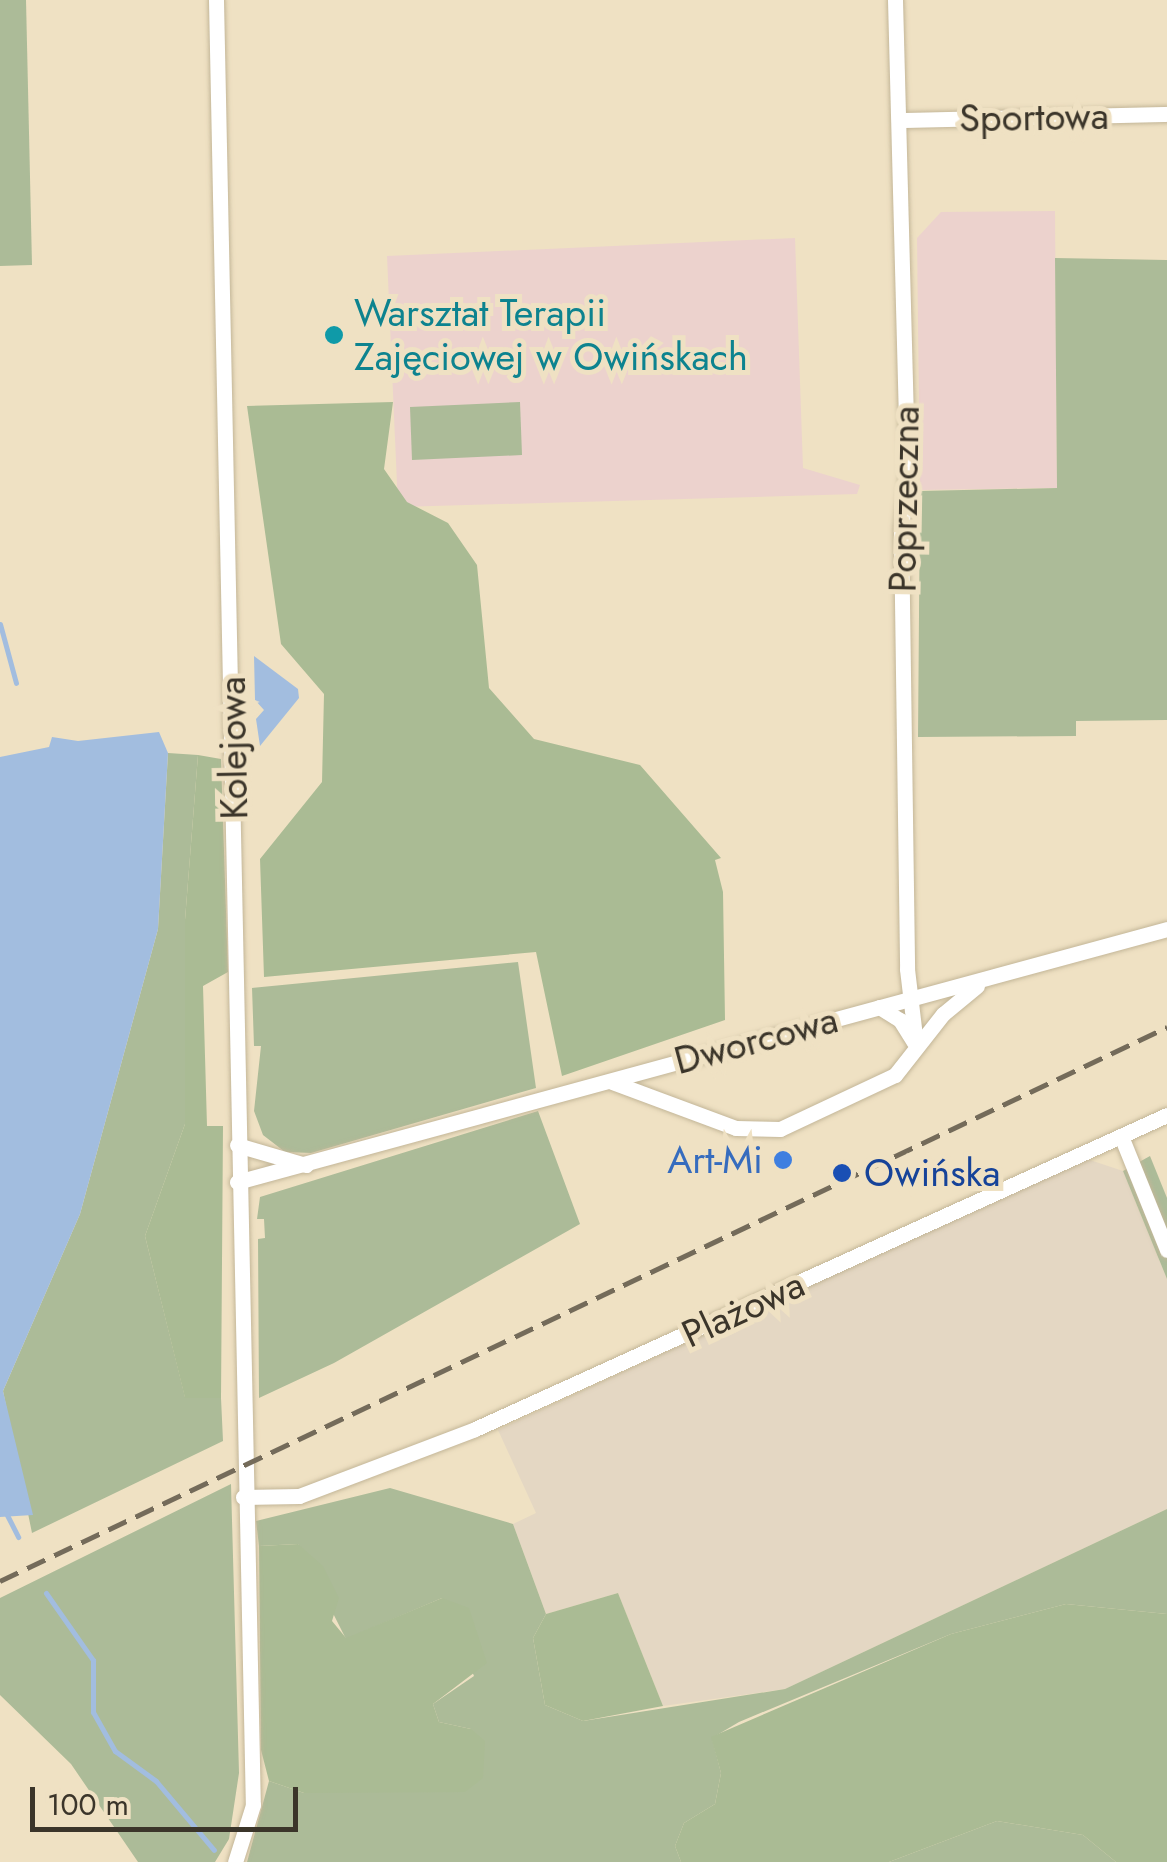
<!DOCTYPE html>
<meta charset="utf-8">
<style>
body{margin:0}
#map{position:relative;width:1167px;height:1862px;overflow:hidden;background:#efe1c3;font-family:Jost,sans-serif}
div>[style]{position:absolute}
.industrial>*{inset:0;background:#e4d7c3}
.education>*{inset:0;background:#ecd2cd}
.green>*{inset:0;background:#acbb98}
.forest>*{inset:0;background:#aabb94}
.water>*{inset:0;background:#a2bddf}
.stream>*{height:5px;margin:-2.5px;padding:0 2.5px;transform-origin:2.5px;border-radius:2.5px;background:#a2bddf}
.roads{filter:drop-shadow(0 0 2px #c3b698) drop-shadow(0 0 2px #c3b698)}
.minor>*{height:15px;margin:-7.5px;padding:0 7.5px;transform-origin:7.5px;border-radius:7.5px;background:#fff}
.rail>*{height:5px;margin-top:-2.5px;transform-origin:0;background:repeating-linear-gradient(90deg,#746b5a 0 20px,transparent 0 30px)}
.dots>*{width:28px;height:28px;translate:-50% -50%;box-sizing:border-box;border:5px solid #efe1c3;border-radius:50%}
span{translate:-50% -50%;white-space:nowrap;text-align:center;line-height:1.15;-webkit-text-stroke:10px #efe1c3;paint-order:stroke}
.street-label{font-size:38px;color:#3b352a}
.culture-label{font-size:38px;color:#0d838f}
.left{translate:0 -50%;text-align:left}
.shop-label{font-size:38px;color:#366cbe}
.right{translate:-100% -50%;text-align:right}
.transit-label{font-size:38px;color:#164399}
.scale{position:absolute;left:30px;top:1787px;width:268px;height:45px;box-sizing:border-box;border:5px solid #3b352a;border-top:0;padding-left:12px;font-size:30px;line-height:35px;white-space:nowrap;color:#3b352a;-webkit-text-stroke:8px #efe1c3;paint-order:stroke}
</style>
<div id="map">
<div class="industrial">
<div style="clip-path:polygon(1084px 1158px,1123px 1171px,1167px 1279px,1167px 1509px,785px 1689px,663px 1706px,618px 1593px,546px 1614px,513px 1524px,536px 1513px,498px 1430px)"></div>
</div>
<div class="education">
<div style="clip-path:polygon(1055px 211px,1057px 488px,920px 490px,917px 238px,941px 212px)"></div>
<div style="clip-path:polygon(795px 238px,803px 468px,860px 485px,857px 494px,398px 507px,387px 256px)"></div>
</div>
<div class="green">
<div style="clip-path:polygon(0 0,26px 0,32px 265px,0 266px)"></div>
<div style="clip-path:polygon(1055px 258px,1167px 260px,1167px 720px,1076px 721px,1076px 736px,918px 737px,920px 491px,1057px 488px)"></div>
<div style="clip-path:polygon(520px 402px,522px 455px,412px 460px,410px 407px)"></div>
<div style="clip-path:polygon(168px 753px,198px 755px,185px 920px,185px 1124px,145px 1236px,185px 1397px,221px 1398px,223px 1441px,32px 1533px,3px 1391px,80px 1214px,158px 929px)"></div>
<div style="clip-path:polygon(518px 962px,536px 1088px,311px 1153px,285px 1152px,263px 1135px,254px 1111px,261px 1046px,254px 1046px,252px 988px)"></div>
<div style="clip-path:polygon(538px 1111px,580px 1224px,334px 1363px,259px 1398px,258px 1239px,265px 1238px,264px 1219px,257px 1219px,260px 1197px)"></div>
<div style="clip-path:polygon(1150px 1156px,1167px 1198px,1167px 1279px,1123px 1171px)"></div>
<div style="clip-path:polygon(231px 1484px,239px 1773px,229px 1839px,215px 1862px,138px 1862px,71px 1764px,0 1695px,0 1598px)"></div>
<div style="clip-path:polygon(390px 1488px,513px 1524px,546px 1614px,533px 1638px,545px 1705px,583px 1721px,785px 1689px,1167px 1509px,1167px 1614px,1066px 1604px,951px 1634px,739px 1722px,712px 1738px,721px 1773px,715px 1804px,684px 1823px,675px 1846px,681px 1862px,247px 1862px,269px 1781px,304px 1793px,471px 1729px,439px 1722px,433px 1704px,474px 1676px,442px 1598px,346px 1639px,298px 1544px,259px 1546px,256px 1521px)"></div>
<div style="clip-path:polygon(997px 1821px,1083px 1835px,1116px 1862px,889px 1862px)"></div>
</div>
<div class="forest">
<div style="clip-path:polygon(393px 402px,384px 469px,407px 502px,448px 523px,477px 565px,489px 688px,534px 739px,640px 765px,721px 858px,715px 860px,723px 892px,725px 1020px,562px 1076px,536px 952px,264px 977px,260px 859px,322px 782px,324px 694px,281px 644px,247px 406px)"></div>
<div style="clip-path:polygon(198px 755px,221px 759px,228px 972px,203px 986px,207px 1126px,223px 1126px,221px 1398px,185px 1398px,145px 1236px,185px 1124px,185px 920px)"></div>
<div style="clip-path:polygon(298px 1544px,323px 1566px,339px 1598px,332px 1621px,346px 1638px,442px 1598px,469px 1608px,487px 1663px,433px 1704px,439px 1722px,471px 1729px,485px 1741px,483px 1778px,465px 1792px,304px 1793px,269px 1781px,261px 1750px,259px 1546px)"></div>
<div style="clip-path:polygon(618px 1593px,663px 1706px,583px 1721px,545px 1705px,533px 1638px,546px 1614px)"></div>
<div style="clip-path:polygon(1066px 1604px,1167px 1614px,1167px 1862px,1116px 1862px,1083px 1835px,997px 1821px,889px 1862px,681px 1862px,675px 1846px,684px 1823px,715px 1804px,721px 1773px,711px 1737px,951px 1634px)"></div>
</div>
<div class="water">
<div style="clip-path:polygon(254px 656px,298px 689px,299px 698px,260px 746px,256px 719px,264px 710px,255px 700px)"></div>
<div style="clip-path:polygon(159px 732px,168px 753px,158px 929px,80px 1214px,3px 1391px,33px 1515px,0 1517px,0 757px,49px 747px,52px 737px,78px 741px)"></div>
</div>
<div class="stream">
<div style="left:0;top:624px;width:61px;rotate:74.8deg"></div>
<div style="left:6px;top:1513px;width:27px;rotate:63deg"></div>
<div style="left:46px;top:1593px;width:82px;rotate:55deg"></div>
<div style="left:93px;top:1660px;width:52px;rotate:90deg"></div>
<div style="left:93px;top:1712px;width:45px;rotate:60.6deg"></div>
<div style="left:115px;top:1751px;width:51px;rotate:36.2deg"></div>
<div style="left:156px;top:1781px;width:90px;rotate:50deg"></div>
</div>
<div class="roads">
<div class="minor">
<div style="left:216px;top:0;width:1805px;rotate:88.83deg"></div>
<div style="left:253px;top:1805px;width:60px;rotate:107.5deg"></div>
<div style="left:895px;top:0;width:473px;rotate:88.5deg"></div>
<div style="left:907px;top:473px;width:57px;rotate:96deg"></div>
<div style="left:901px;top:530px;width:439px;rotate:89.2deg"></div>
<div style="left:907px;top:969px;width:77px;rotate:83.2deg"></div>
<div style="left:901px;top:120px;width:266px;rotate:-1.3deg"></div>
<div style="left:879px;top:1007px;width:25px;rotate:32deg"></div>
<div style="left:900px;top:1020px;width:26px;rotate:58deg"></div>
<div style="left:612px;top:1082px;width:132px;rotate:20.4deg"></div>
<div style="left:736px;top:1128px;width:44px;rotate:1.3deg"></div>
<div style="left:780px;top:1129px;width:127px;rotate:-25.2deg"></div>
<div style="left:895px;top:1075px;width:78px;rotate:-51.8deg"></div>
<div style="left:943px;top:1014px;width:44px;rotate:-39.5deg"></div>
<div style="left:1121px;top:1136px;width:123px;rotate:68deg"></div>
<div style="left:237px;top:1145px;width:72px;rotate:16.2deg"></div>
<div style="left:237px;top:1182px;width:964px;rotate:-15.22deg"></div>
<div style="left:243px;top:1497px;width:56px;rotate:-1deg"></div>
<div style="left:299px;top:1496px;width:188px;rotate:-20.8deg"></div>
<div style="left:475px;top:1429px;width:760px;rotate:-24.41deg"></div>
</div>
</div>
<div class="rail">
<div style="left:0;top:1581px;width:1292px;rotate:-25.39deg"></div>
</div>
<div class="dots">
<div style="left:334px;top:335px;background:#0f9aa8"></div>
<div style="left:783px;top:1160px;background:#3f7fe0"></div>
<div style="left:842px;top:1173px;background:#1a4fb4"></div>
</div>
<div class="street-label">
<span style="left:1034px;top:117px;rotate:-1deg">Sportowa</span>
<span style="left:904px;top:499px;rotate:-89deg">Poprzeczna</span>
<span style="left:233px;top:748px;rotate:-91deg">Kolejowa</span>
<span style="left:756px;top:1040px;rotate:-15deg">Dworcowa</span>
<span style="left:743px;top:1309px;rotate:-25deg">Plażowa</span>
</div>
<div class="culture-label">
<span class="left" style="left:354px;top:335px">Warsztat Terapii<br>Zajęciowej w Owińskach</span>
</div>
<div class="shop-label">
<span class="right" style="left:763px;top:1160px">Art-Mi</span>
</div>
<div class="transit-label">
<span class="left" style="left:864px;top:1173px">Owińska</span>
</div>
<div class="scale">100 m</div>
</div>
